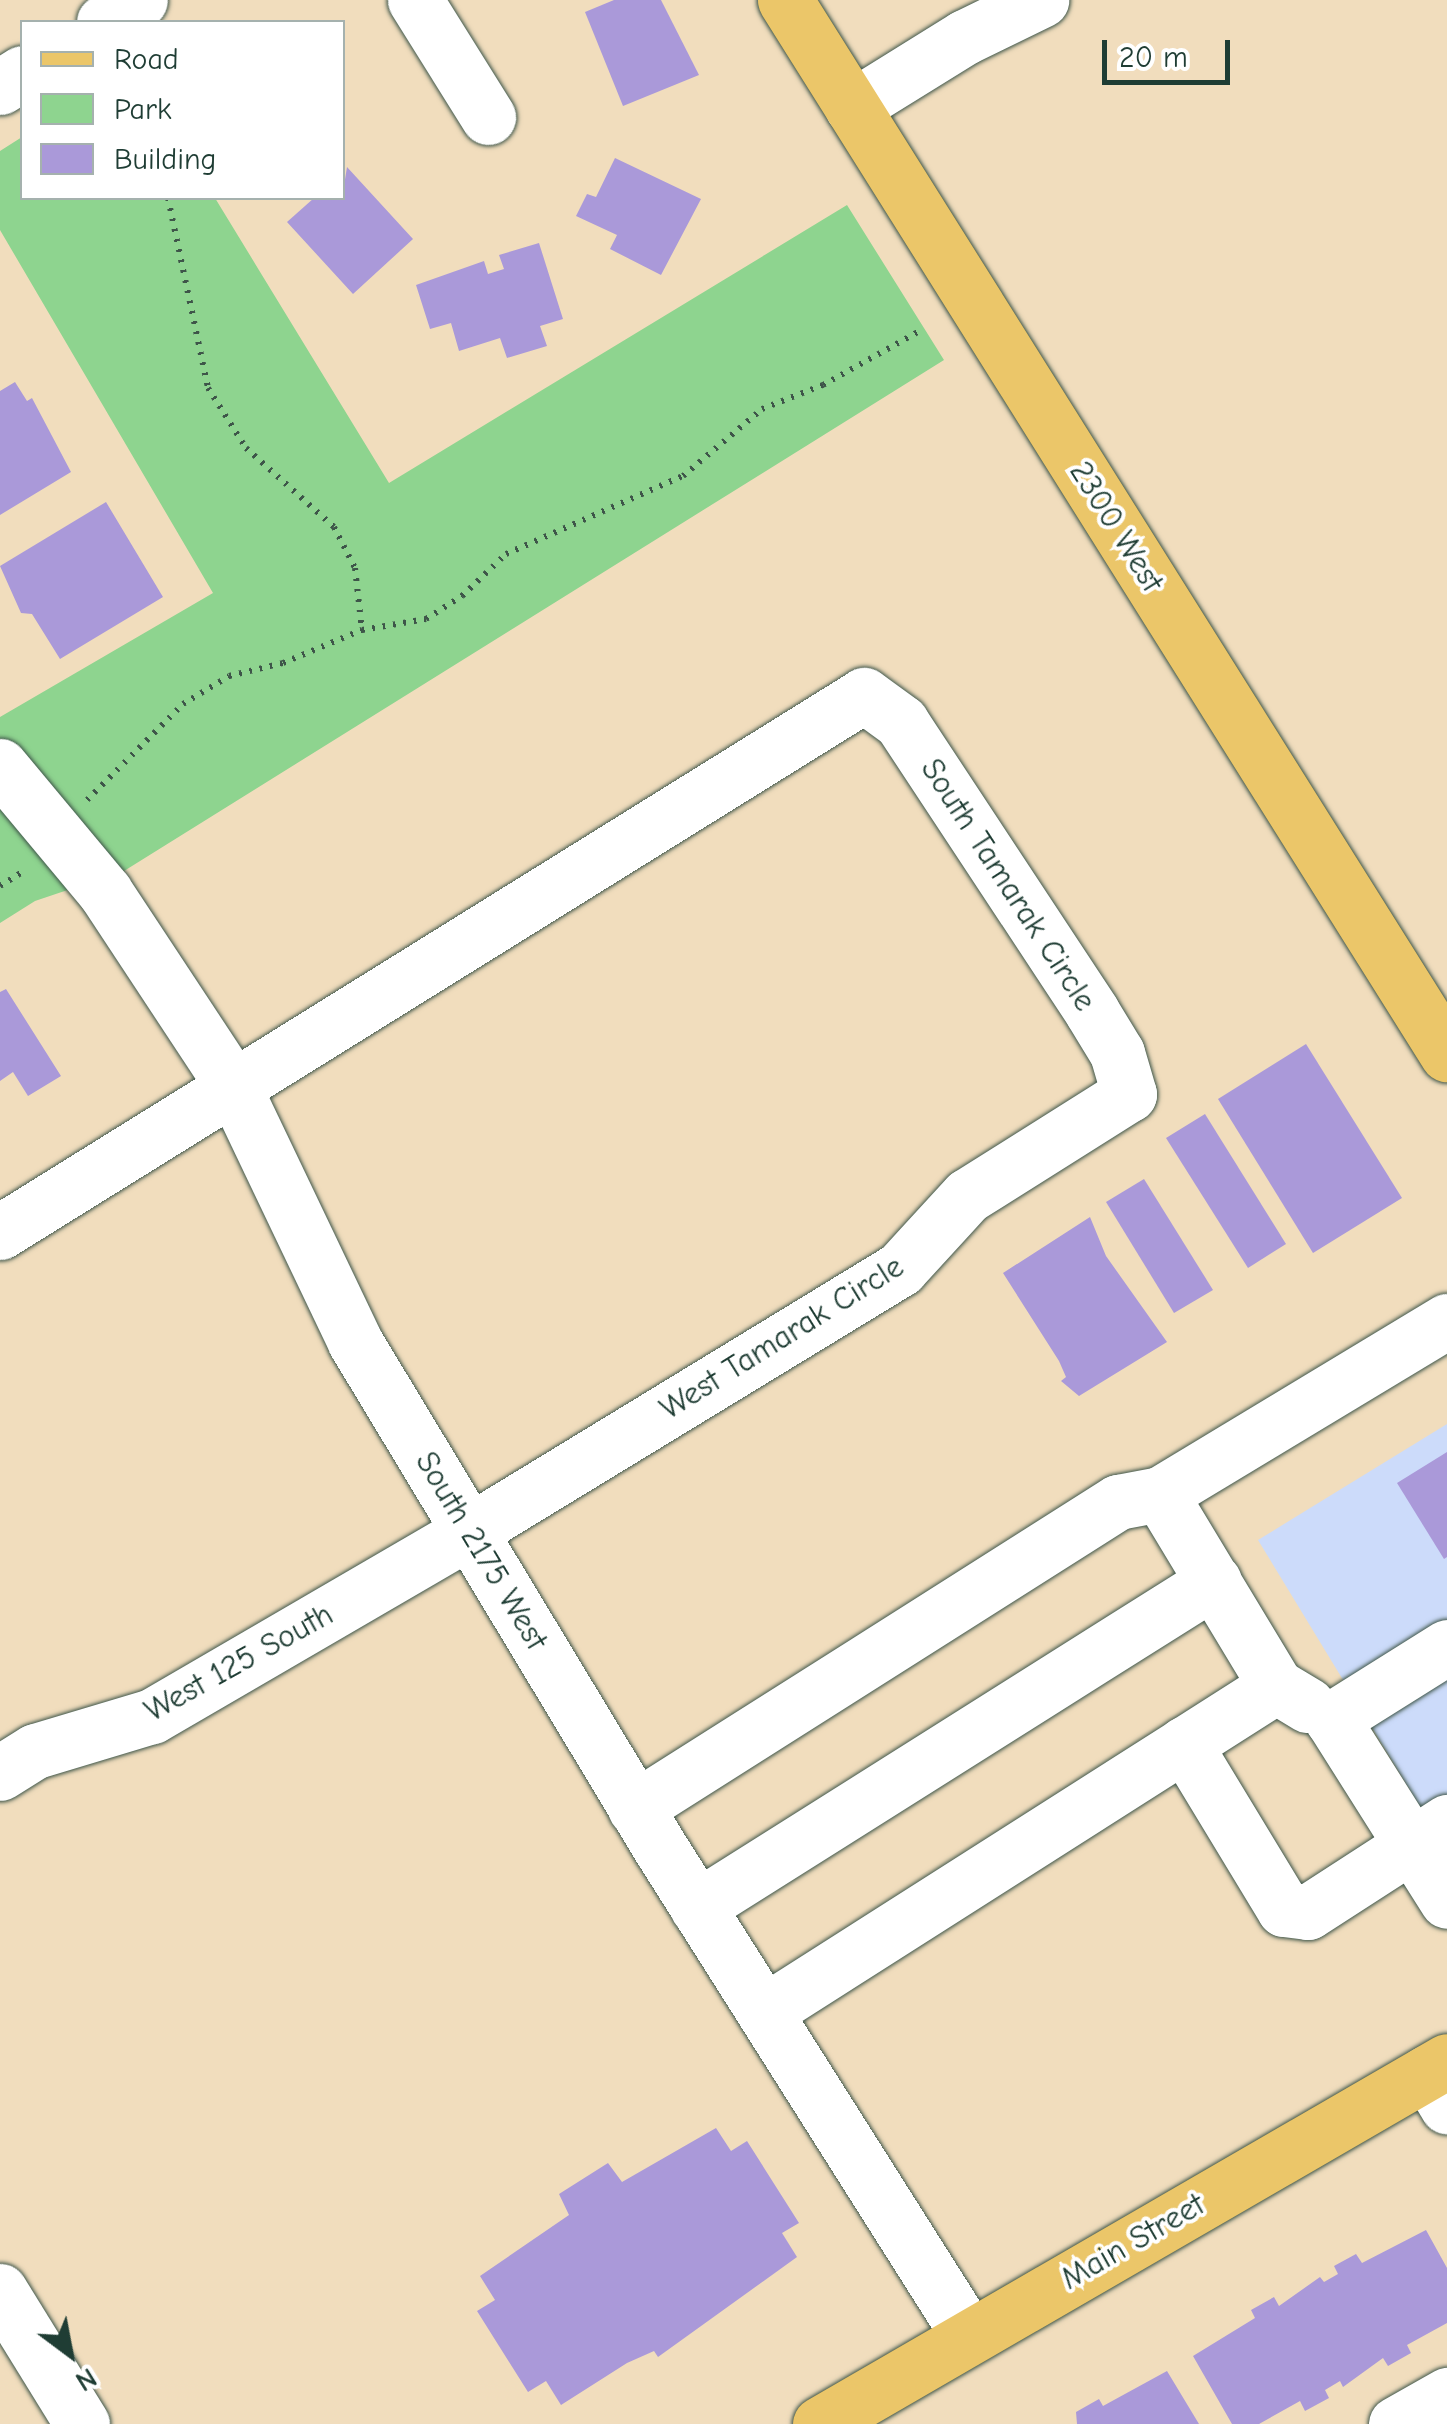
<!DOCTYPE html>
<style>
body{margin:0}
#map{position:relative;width:1447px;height:2424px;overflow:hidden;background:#f1ddbd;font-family:"Comic Neue",sans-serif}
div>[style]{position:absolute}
.built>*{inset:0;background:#ccdbfa}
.green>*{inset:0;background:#8ed48f}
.building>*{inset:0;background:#aa99d9}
.path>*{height:6px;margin-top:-3px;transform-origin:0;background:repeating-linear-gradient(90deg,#3e5549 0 2.5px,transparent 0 10.5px)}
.roads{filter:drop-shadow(0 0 2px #3e5549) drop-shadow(0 0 2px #3e5549)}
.minor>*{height:55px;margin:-27.5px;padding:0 27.5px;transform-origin:27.5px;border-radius:27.5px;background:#fff}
.major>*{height:55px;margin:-27.5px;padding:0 27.5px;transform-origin:27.5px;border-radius:27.5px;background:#ebc669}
span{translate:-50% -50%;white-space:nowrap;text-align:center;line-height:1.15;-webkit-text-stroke:8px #fff;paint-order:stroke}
.street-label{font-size:32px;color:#1f3d34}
.legend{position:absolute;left:20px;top:20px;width:325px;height:180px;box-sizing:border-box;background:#fff;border:2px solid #a5b1ae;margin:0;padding:12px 18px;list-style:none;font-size:30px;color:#1f3d34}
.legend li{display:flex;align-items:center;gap:20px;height:50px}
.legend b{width:50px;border:2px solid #a5b1ae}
.north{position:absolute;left:20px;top:2304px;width:100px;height:100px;-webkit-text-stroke:8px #fff;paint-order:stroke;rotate:148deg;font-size:28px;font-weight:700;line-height:40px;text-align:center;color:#1f3d34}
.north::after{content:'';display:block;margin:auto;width:35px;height:45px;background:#1f3d34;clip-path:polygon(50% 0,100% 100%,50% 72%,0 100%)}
.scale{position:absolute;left:1102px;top:40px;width:128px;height:45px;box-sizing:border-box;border:5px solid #1f3d34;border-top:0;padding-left:12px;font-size:30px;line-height:35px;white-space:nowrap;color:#1f3d34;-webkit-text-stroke:8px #fff;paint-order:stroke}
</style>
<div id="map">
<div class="built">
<div style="clip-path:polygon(1447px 1424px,1447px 1851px,1258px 1540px)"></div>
</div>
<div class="green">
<div style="clip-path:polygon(22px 137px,22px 198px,215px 198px,389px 483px,847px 205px,944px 360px,124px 871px,35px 901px,0 923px,0 717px,213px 593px,0 230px,0 151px)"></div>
</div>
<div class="building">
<div style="clip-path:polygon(614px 0,661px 0,699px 75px,623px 106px,585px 12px)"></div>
<div style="clip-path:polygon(615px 158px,701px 199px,661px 275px,610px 249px,617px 235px,576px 216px,587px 194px,596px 197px)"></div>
<div style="clip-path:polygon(347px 167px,413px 239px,353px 294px,287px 222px,314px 198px,342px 198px)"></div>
<div style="clip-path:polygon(539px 243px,563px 319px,540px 326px,547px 346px,507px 358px,500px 338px,459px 351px,451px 323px,430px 329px,416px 285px,484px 261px,488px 274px,504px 269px,499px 255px)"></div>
<div style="clip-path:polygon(15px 382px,27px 401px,32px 398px,71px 472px,0 515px,0 391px)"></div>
<div style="clip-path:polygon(106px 502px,163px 597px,60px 659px,32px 614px,21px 613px,0 566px)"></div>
<div style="clip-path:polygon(6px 989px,61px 1076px,28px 1096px,13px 1072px,0 1081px,0 992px)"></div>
<div style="clip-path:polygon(1306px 1044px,1402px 1198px,1313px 1253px,1218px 1099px)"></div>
<div style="clip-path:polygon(1205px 1114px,1286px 1244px,1248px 1268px,1166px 1138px)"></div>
<div style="clip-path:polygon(1144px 1179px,1213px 1290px,1174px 1313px,1106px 1202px)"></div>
<div style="clip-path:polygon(1090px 1217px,1106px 1256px,1167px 1342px,1079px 1396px,1061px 1381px,1066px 1377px,1059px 1361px,1003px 1273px)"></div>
<div style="clip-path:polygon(1447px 1452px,1447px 1557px,1444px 1559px,1397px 1483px)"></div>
<div style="clip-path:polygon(716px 2128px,731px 2151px,747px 2141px,799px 2223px,782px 2233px,797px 2257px,658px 2357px,654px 2351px,627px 2363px,561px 2405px,546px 2381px,528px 2392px,477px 2311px,495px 2300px,480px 2276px,569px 2215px,559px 2194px,608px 2163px,622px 2182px)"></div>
<div style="clip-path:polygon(1426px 2230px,1447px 2268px,1447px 2323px,1407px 2345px,1411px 2353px,1388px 2366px,1383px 2358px,1343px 2387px,1340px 2381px,1325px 2390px,1329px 2398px,1305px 2411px,1300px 2401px,1259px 2424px,1232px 2424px,1193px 2356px,1255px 2318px,1251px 2310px,1274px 2297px,1279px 2306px,1320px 2277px,1324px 2282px,1338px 2274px,1334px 2266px,1356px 2254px,1362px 2263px)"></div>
<div style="clip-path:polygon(1167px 2371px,1199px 2424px,1077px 2424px,1076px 2412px,1099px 2399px,1103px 2406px)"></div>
</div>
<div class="path">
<div style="left:168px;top:198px;width:194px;rotate:78.1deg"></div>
<div style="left:208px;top:388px;width:71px;rotate:57.7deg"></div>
<div style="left:246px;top:448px;width:118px;rotate:41.9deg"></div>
<div style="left:334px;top:527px;width:46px;rotate:62.9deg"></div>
<div style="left:355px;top:568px;width:62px;rotate:83.6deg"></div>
<div style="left:87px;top:800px;width:136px;rotate:-45deg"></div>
<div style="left:183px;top:704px;width:54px;rotate:-31.3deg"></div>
<div style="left:229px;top:676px;width:56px;rotate:-13.5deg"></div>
<div style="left:283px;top:663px;width:86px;rotate:-22.7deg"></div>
<div style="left:362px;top:630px;width:65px;rotate:-9.8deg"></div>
<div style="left:426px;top:619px;width:43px;rotate:-32.6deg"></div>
<div style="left:462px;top:596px;width:61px;rotate:-43.7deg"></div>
<div style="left:506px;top:554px;width:193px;rotate:-23.8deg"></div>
<div style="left:683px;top:476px;width:104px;rotate:-40.3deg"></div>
<div style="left:762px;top:409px;width:66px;rotate:-21.5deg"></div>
<div style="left:823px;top:385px;width:115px;rotate:-29.2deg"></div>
<div style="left:0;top:886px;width:28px;rotate:-32deg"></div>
</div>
<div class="roads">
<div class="minor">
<div style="left:415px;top:0;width:138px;rotate:58deg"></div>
<div style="left:104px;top:22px;width:42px;rotate:-31.4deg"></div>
<div style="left:0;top:87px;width:26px;rotate:-32deg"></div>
<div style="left:852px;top:107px;width:133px;rotate:-31.8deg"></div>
<div style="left:965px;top:37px;width:85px;rotate:-26deg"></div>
<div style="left:0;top:766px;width:164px;rotate:50.2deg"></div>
<div style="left:105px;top:892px;width:235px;rotate:56.6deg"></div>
<div style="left:234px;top:1088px;width:281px;rotate:64.5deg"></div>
<div style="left:355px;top:1342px;width:589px;rotate:58.9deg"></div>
<div style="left:659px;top:1846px;width:580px;rotate:57.68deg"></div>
<div style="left:0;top:1232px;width:1017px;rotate:-31.86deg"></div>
<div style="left:864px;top:695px;width:46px;rotate:36.1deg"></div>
<div style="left:901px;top:722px;width:347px;rotate:56.6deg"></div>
<div style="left:1092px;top:1012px;width:48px;rotate:58.6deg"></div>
<div style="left:1117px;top:1053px;width:43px;rotate:73.7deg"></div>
<div style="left:1129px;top:1094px;width:191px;rotate:147.8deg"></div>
<div style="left:967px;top:1196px;width:99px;rotate:132.5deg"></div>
<div style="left:900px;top:1269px;width:504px;rotate:148.65deg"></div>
<div style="left:470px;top:1531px;width:368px;rotate:149.8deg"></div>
<div style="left:152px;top:1716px;width:122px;rotate:163.3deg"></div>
<div style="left:35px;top:1751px;width:41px;rotate:147.8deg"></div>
<div style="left:1160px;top:1494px;width:224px;rotate:58.9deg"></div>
<div style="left:1276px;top:1686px;width:37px;rotate:31deg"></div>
<div style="left:1447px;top:1647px;width:136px;rotate:147.9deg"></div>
<div style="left:1332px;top:1719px;width:215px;rotate:57.7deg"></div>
<div style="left:1184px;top:1744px;width:193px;rotate:58.8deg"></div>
<div style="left:1284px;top:1909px;width:24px;rotate:7deg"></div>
<div style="left:1308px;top:1912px;width:166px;rotate:-32.9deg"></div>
<div style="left:635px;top:1808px;width:572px;rotate:-32.36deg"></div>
<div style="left:1118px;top:1502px;width:43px;rotate:-10.8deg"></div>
<div style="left:1160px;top:1494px;width:335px;rotate:-31.1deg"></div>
<div style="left:697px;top:1907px;width:611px;rotate:-32.23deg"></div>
<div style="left:764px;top:2012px;width:607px;rotate:-32.49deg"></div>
<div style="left:1427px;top:2073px;width:39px;rotate:59deg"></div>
<div style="left:0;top:2291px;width:156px;rotate:58.3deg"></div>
<div style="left:1396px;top:2424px;width:59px;rotate:-29.6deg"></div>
</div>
<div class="major">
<div style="left:785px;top:0;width:1245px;rotate:57.87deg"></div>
<div style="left:820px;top:2424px;width:724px;rotate:-30.07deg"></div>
</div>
</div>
<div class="street-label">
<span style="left:1116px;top:527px;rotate:58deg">2300 West</span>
<span style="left:1008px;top:885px;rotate:57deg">South Tamarak Circle</span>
<span style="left:782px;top:1338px;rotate:-32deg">West Tamarak Circle</span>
<span style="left:481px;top:1551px;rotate:59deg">South 2175 West</span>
<span style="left:239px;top:1663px;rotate:-29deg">West 125 South</span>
<span style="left:1133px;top:2242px;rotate:-30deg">Main Street</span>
</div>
<ul class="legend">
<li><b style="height:12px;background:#ebc669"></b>Road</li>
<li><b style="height:28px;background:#8ed48f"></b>Park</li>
<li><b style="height:28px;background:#aa99d9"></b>Building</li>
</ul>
<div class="north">N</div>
<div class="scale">20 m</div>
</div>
